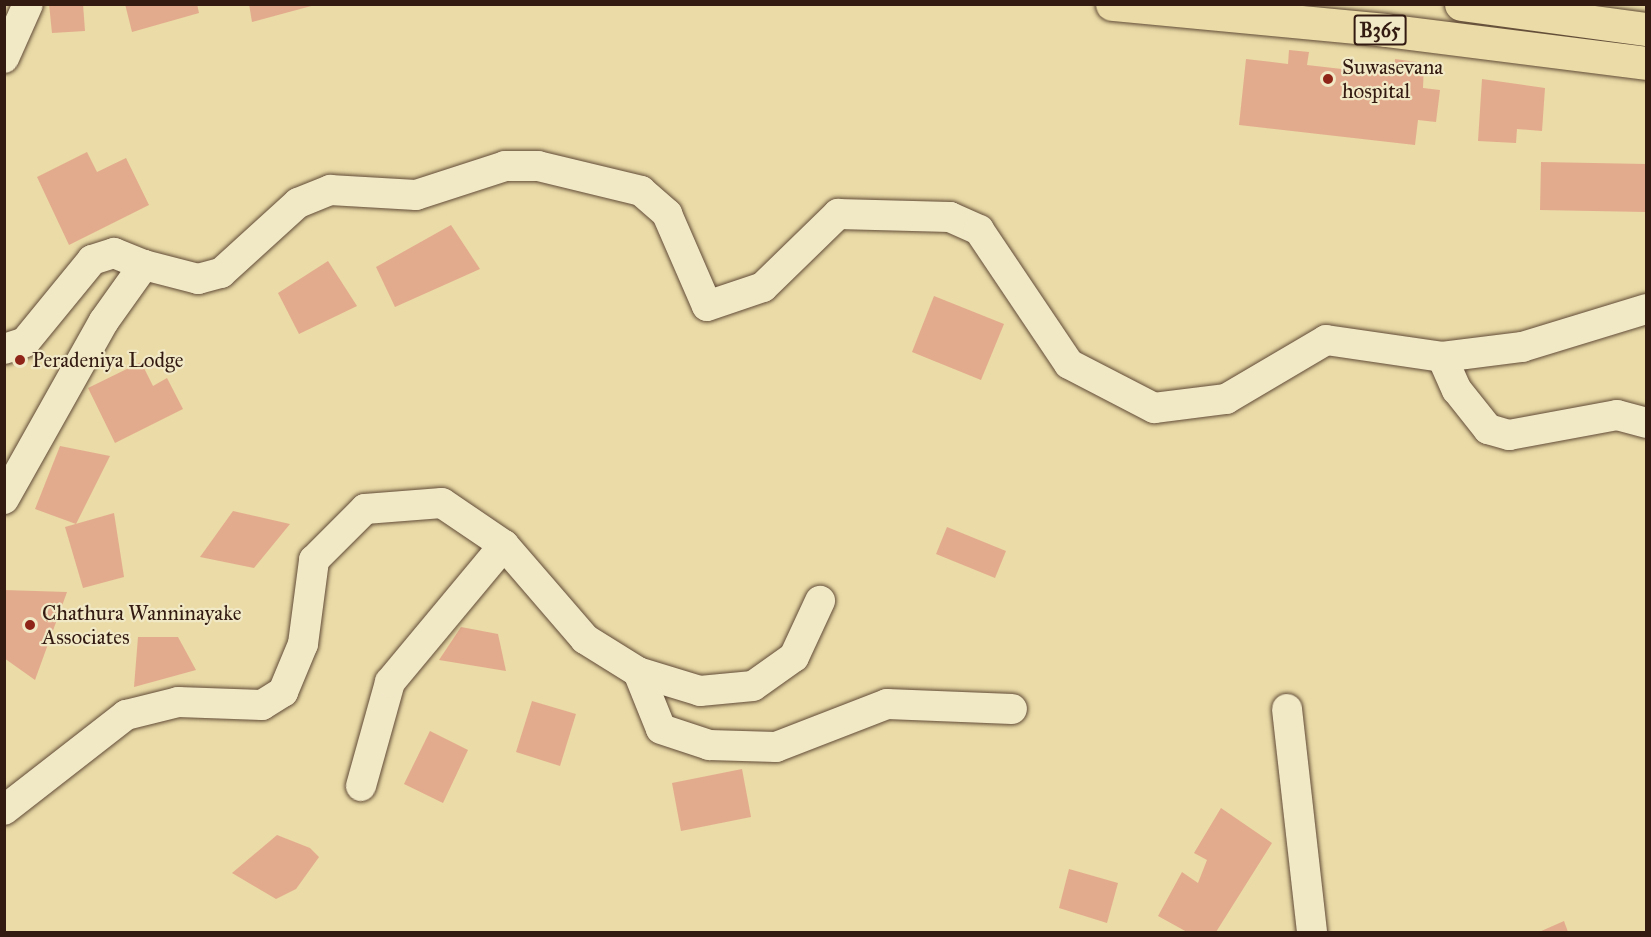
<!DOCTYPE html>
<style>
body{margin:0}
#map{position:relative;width:1651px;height:937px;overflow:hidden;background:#eadba7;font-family:"IM FELL Great Primer",serif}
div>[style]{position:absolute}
.building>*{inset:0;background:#e3ab8d}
.roads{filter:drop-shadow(0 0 2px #614b37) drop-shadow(0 0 2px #614b37)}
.minor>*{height:30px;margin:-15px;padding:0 15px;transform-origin:15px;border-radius:15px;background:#f1e8c6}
.major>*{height:33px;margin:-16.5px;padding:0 16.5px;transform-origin:16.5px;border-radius:16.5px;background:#eadba7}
.dots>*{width:16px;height:16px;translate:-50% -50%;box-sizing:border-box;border:3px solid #f1e8c6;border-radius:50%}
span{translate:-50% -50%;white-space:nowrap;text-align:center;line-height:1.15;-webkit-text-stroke:4.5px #f1e8c6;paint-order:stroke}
.shield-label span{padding:2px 4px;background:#f1e8c6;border:2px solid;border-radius:4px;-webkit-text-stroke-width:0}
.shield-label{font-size:20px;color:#331b12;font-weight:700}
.poi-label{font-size:21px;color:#331b12}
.left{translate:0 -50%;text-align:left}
.frame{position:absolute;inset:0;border:6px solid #331b12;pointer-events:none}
</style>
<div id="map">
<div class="building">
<div style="clip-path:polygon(49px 4px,83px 4px,85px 31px,52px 33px)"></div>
<div style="clip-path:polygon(125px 4px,197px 4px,199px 13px,132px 32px)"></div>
<div style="clip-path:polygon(249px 4px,315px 4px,315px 5px,252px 22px)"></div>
<div style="clip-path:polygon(1289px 50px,1309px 52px,1307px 65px,1394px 75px,1395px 59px,1424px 63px,1423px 88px,1440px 90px,1436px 122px,1418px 120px,1415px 145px,1239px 125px,1246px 59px,1288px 64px)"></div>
<div style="clip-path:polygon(1482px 79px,1545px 88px,1542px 131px,1517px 129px,1516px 143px,1478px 141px)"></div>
<div style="clip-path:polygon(87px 152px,97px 172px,126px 158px,149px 205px,69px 245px,37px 177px)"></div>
<div style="clip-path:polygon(1541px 162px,1646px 164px,1646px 212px,1540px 210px)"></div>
<div style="clip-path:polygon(451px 225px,480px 269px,395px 307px,376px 267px)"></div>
<div style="clip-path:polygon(328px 261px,357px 306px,299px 334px,278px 293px)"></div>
<div style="clip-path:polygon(934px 296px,1004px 324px,981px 380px,912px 352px)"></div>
<div style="clip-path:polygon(141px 362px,153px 386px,167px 378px,183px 409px,115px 443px,88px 388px)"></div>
<div style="clip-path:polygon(60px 446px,110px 456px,76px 524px,35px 509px)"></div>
<div style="clip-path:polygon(233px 511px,290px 524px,254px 568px,200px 557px)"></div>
<div style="clip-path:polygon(114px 513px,124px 577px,83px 588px,65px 527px)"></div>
<div style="clip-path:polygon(947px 527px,1006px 551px,995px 578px,936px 554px)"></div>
<div style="clip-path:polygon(4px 590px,67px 592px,35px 680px,4px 658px)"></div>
<div style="clip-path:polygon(461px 627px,498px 634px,506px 671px,439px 660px)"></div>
<div style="clip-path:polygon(138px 637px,178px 637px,196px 670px,134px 687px)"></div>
<div style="clip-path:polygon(532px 701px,576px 714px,560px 766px,516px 752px)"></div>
<div style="clip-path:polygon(430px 731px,468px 750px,443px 803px,404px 784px)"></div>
<div style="clip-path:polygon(742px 769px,751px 817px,681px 831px,672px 783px)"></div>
<div style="clip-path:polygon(1221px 808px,1272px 843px,1216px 932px,1187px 932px,1158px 916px,1182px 872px,1198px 883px,1207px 860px,1194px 853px)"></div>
<div style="clip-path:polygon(277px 835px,310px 848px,319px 857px,296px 889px,276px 899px,232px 873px)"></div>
<div style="clip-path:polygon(1069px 869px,1118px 883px,1107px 923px,1059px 908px)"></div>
<div style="clip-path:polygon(1564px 921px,1568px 932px,1539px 932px)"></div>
</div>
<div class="roads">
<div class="minor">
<div style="left:4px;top:58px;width:59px;rotate:-66deg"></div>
<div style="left:4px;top:349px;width:22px;rotate:-18deg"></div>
<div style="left:25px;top:342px;width:106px;rotate:-50.7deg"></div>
<div style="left:92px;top:260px;width:23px;rotate:-18deg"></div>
<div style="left:114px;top:253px;width:32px;rotate:22deg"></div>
<div style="left:144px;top:265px;width:56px;rotate:14.5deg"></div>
<div style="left:198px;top:279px;width:24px;rotate:-15deg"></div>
<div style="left:221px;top:273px;width:104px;rotate:-42.3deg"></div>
<div style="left:298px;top:203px;width:35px;rotate:-22deg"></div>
<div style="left:330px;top:190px;width:86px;rotate:3.3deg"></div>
<div style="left:416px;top:195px;width:94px;rotate:-18deg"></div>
<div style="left:505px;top:166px;width:33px"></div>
<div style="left:538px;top:166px;width:106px;rotate:13.6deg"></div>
<div style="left:641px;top:191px;width:35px;rotate:41deg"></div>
<div style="left:667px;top:214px;width:100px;rotate:66.5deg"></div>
<div style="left:707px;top:306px;width:59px;rotate:-18.7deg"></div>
<div style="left:763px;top:287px;width:105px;rotate:-44.2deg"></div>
<div style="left:838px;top:214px;width:112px;rotate:1.5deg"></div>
<div style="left:950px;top:217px;width:32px;rotate:24deg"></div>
<div style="left:979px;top:230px;width:161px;rotate:56.1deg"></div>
<div style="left:1069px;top:364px;width:96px;rotate:27.4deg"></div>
<div style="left:1154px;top:408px;width:73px;rotate:-7.1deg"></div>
<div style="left:1226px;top:399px;width:116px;rotate:-30.5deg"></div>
<div style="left:1326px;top:340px;width:117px;rotate:8.3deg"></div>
<div style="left:1442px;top:357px;width:81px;rotate:-7.1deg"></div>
<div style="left:1522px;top:347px;width:130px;rotate:-17deg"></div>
<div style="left:1442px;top:357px;width:36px;rotate:66deg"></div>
<div style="left:1457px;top:390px;width:50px;rotate:51.5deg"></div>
<div style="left:1488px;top:429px;width:22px;rotate:16deg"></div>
<div style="left:1509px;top:435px;width:110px;rotate:-10.5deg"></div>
<div style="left:1617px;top:415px;width:30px;rotate:15deg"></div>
<div style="left:4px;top:499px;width:204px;rotate:-60.7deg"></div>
<div style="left:104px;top:321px;width:69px;rotate:-54.5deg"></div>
<div style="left:638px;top:672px;width:61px;rotate:68deg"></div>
<div style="left:661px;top:729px;width:51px;rotate:18.4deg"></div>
<div style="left:709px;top:745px;width:67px;rotate:1.7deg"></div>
<div style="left:776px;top:747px;width:119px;rotate:-21.2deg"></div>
<div style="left:887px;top:704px;width:125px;rotate:2.3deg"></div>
<div style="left:1287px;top:709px;width:224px;rotate:83.6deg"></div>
<div style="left:361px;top:786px;width:108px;rotate:-74.4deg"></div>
<div style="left:390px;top:682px;width:178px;rotate:-50.2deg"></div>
<div style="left:4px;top:810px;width:155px;rotate:-37.9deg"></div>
<div style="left:126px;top:715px;width:54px;rotate:-14deg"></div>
<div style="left:178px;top:702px;width:84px;rotate:2deg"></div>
<div style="left:262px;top:705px;width:25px;rotate:-32deg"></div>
<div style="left:283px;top:692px;width:52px;rotate:-67.4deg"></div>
<div style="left:303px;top:644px;width:85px;rotate:-82.5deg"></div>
<div style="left:314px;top:560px;width:72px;rotate:-45deg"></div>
<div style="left:365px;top:509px;width:77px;rotate:-4.5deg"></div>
<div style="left:442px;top:503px;width:75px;rotate:34.1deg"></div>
<div style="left:504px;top:545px;width:124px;rotate:49.2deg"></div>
<div style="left:585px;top:639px;width:62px;rotate:31.9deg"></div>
<div style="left:638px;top:672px;width:65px;rotate:17deg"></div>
<div style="left:700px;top:691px;width:53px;rotate:-5.4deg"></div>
<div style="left:753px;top:686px;width:50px;rotate:-35.3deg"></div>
<div style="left:794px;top:657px;width:62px;rotate:-65.1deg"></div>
</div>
<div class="major">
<div style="left:1112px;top:4px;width:274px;rotate:5.4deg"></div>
<div style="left:1385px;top:30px;width:263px;rotate:7.2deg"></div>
<div style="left:1461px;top:4px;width:187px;rotate:7.7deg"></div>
</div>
</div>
<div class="dots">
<div style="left:1328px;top:79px;background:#8f2418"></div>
<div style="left:20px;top:360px;background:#8f2418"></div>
<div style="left:30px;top:625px;background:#8f2418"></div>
</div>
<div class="shield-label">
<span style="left:1380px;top:30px">B365</span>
</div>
<div class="poi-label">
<span class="left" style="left:1342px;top:79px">Suwasevana<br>hospital</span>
<span class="left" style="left:32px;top:360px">Peradeniya Lodge</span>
<span class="left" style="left:42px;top:625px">Chathura Wanninayake<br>Associates</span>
</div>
<div class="frame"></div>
</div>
